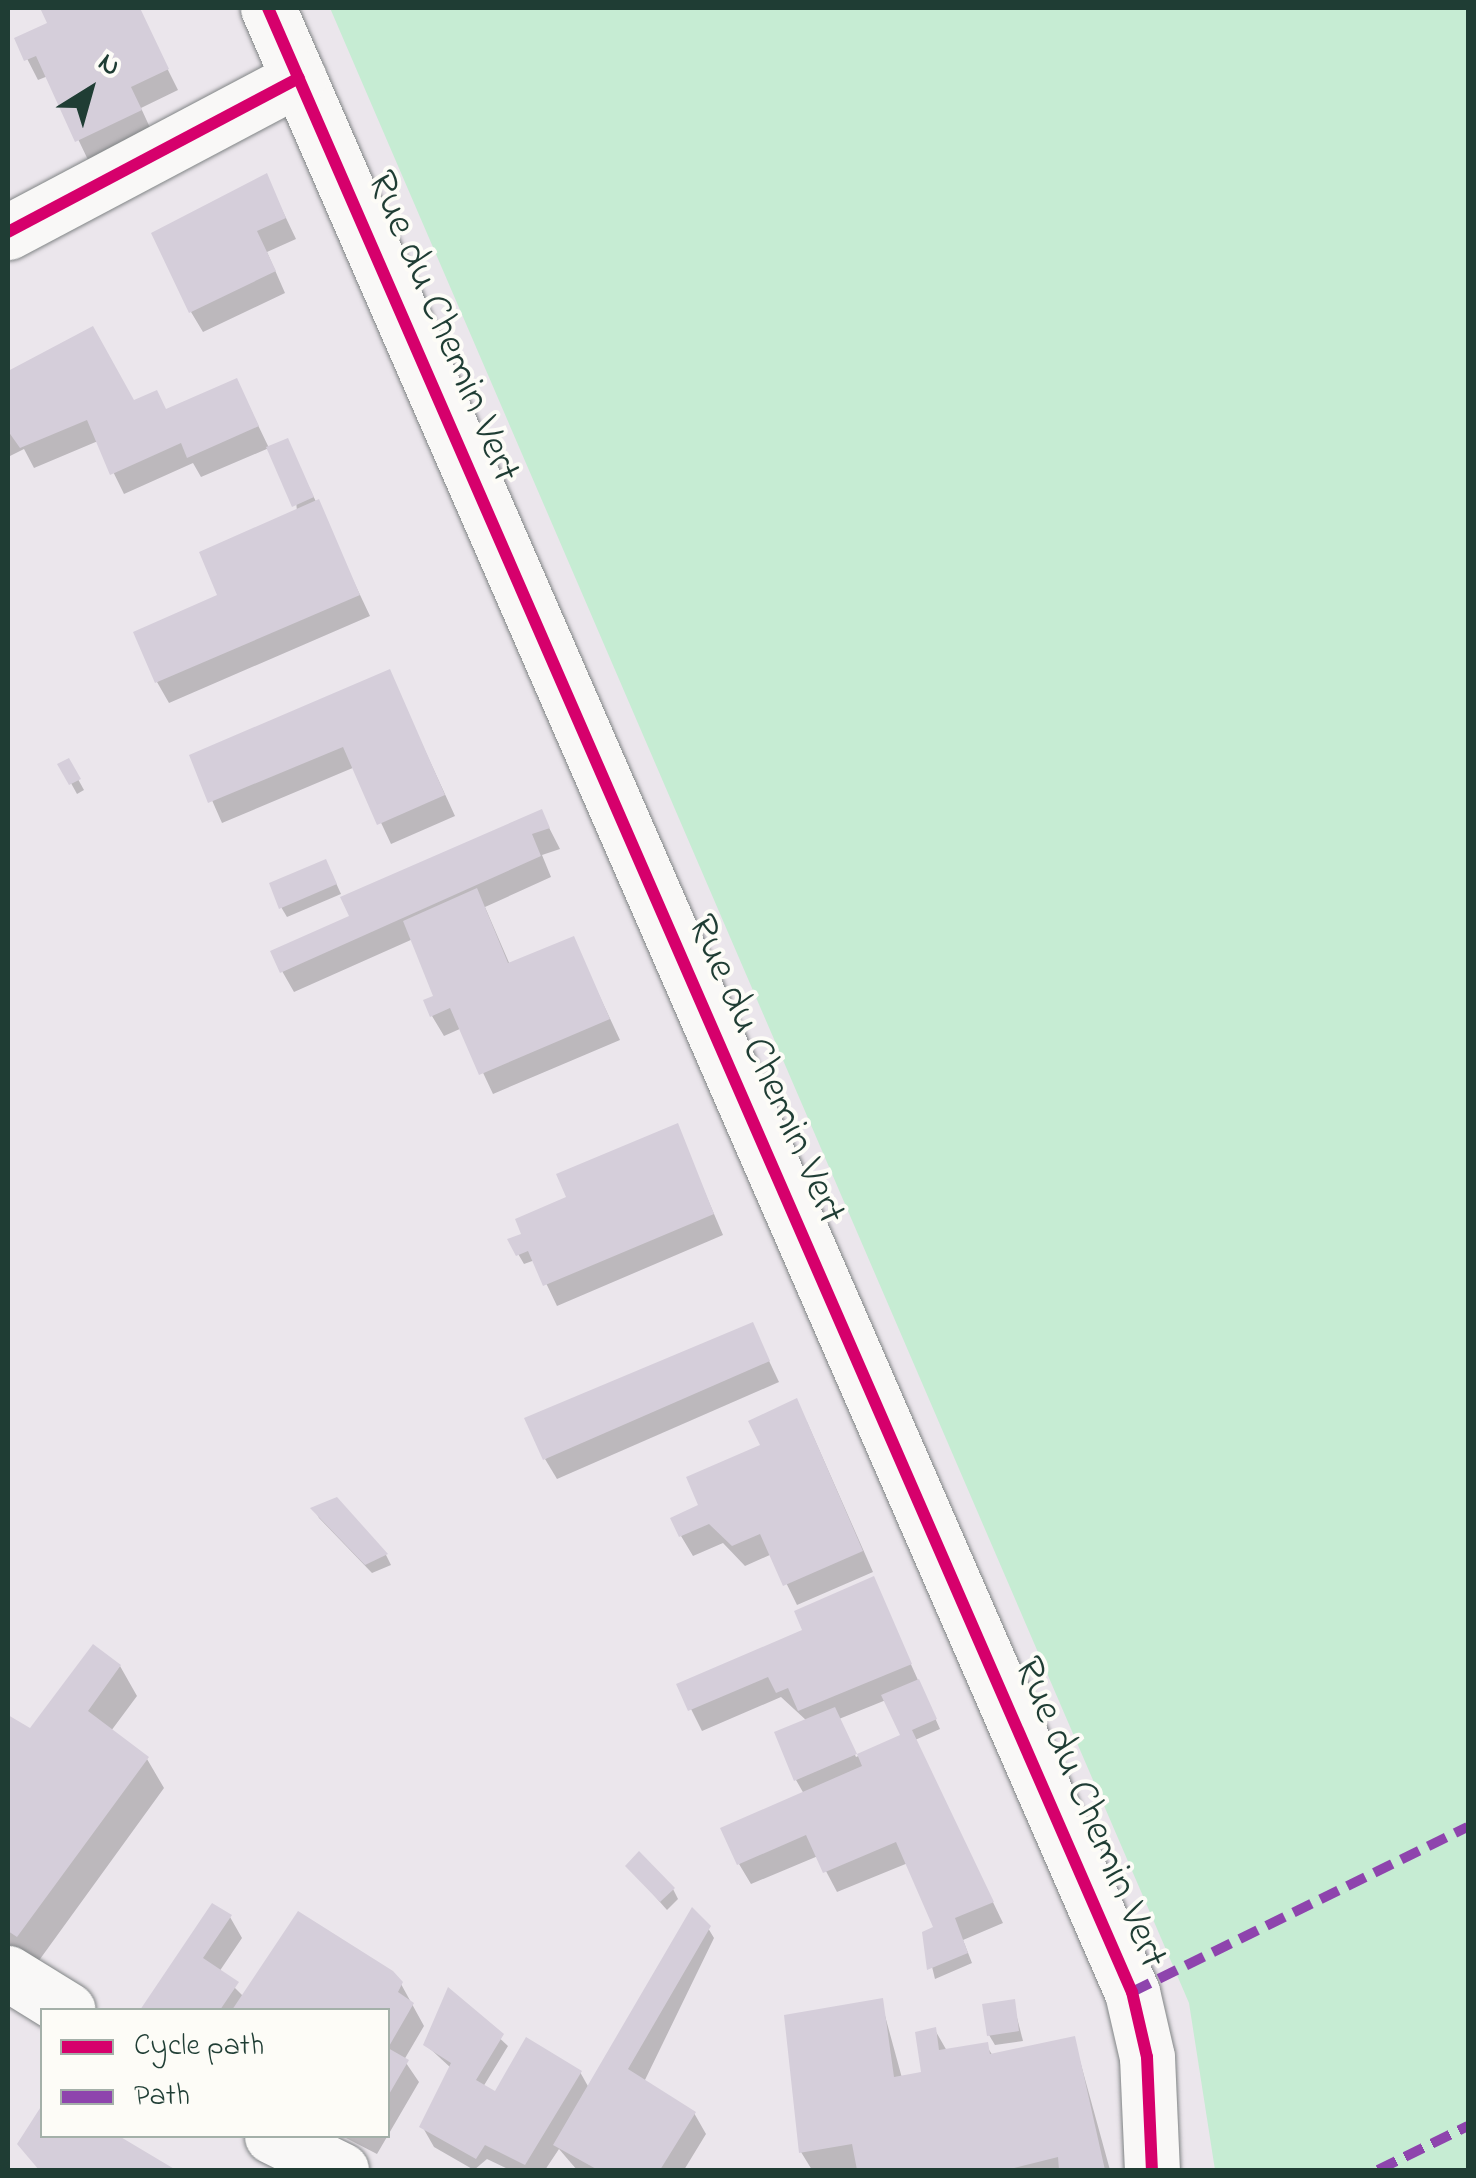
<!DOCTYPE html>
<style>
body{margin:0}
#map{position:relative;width:1476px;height:2178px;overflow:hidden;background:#ebe6ec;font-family:"Indie Flower",sans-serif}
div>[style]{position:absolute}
.green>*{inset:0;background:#c6ecd3}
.shadow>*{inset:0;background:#0003}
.building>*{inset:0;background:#d5ceda}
.roads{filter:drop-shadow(0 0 2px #808485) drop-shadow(0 0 2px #808485)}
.street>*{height:55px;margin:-27.5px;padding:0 27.5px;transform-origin:27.5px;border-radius:27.5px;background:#f9f8f7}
.quiet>*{height:10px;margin-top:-5px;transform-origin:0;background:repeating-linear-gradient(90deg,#8e44ad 0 20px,transparent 0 30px)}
.cycleway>*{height:12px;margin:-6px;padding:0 6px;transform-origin:6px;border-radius:6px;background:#d6006c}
span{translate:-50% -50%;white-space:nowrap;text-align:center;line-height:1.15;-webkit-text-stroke:8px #fdfcf7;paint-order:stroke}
.street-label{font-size:42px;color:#1f3d34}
.frame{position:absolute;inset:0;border:10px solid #1f3d34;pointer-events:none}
.legend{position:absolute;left:40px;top:2008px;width:350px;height:130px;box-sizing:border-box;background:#fdfcf7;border:2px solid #a4b0a9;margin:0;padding:12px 18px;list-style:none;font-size:30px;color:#1f3d34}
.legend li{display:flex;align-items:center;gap:20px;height:50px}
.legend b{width:50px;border:2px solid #a4b0a9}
.north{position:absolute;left:40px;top:40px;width:100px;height:100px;-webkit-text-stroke:8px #fdfcf7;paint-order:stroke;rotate:37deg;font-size:28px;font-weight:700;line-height:40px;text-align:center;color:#1f3d34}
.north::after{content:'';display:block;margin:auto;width:35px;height:45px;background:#1f3d34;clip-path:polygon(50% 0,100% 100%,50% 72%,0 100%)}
</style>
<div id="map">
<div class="green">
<div style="clip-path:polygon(330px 8px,1468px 8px,1468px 2170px,1215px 2170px,1189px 2003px)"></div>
</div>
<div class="shadow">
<div style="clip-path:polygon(42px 8px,137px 8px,178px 90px,141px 108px,152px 132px,89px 162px,48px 76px,38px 80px,17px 39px,50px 24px)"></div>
<div style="clip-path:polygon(266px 176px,296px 239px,267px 252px,285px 293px,203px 332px,191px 312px)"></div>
<div style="clip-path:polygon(92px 329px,133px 403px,167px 411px,247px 402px,269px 448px,201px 477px,193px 463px,124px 494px,98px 441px,34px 468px,24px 449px,8px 457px,8px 374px)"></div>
<div style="clip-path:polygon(292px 451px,370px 616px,169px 703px,157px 682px,297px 512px)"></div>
<div style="clip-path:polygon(389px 672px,455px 816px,391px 844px,355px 767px,222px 823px,193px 757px)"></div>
<div style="clip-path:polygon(68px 761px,84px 790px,77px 794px,61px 765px)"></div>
<div style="clip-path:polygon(541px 812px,560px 849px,542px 855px,551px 877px,485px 907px,510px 965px,573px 939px,620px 1040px,493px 1094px,462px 1028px,444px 1036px,432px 1016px,437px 997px,413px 939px,294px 992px,282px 971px,352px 917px)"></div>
<div style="clip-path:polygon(331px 872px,341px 894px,287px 917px,281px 907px)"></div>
<div style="clip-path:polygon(677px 1127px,723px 1235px,557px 1306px,535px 1260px,524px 1264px,510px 1240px,531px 1250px,570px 1198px)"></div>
<div style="clip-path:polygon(752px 1325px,779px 1382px,557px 1479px,545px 1459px)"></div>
<div style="clip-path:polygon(807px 1422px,873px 1572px,797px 1605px,772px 1554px,745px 1566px,723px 1543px,693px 1556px,681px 1536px,764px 1447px)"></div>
<div style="clip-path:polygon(336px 1500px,386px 1555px,391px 1565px,372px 1573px,319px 1518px,314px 1509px)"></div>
<div style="clip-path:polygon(evenodd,873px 1580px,940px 1729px,915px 1740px,1003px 1923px,963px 1940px,972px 1963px,935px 1979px,924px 1934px,937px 1928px,908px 1863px,837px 1892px,818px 1856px,751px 1884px,739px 1864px,804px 1794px,796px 1780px,807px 1721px,781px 1697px,702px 1731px,679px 1685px,805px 1631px,873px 1580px,886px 1700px,904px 1736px,856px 1757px,839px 1719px,886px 1700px)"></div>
<div style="clip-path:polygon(120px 1666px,137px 1696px,111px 1731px,147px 1759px,164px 1788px,35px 1966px,8px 1947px,8px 1719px,29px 1730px)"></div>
<div style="clip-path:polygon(628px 1866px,673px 1889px,678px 1899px,667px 1910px)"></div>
<div style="clip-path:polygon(230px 1917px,242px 1938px,219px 1972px,244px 1997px,401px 1984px,424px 2026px,404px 2060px,419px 2082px,377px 2154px,342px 2136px,388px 2136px,388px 2010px,144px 2010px)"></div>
<div style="clip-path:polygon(708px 1928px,714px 1938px,644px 2082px,694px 2113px,706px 2134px,684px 2170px,577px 2170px,559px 2149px,545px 2170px,510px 2170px,487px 2159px,474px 2170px,434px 2147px,422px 2126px,451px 2068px,426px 2045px,449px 1991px,508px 2046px,483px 2087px,496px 2094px,580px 2072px,589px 2088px)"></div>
<div style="clip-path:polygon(881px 2001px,902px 2078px,923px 2074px,935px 2030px,947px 2051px,986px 2045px,993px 2056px,1074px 2039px,1110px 2170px,812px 2170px,801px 2152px)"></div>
<div style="clip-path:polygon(1013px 2002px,1023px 2041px,995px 2045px,989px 2035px)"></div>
<div style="clip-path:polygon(42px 2110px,42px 2136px,114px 2136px,171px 2170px,40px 2170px,20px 2144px)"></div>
</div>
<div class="building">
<div style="clip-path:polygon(40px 8px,140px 8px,169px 69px,131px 87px,142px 110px,75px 142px,36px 56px,24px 61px,14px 38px,47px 23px)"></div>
<div style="clip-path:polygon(267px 173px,286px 218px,257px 231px,276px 271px,189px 313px,151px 233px)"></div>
<div style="clip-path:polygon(93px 326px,134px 400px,157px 390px,166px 409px,237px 378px,259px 426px,187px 458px,181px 443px,110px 475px,87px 420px,20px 448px,8px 431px,8px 371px)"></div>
<div style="clip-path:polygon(288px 438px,314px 497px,292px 507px,266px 447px)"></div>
<div style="clip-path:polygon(319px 499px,360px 595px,155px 683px,133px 632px,217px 595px,199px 552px)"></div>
<div style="clip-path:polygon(390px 669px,445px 795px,377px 825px,343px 747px,208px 803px,189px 755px)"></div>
<div style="clip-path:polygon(69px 758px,81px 779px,69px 785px,57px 764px)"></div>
<div style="clip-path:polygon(542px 809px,550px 828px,532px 834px,541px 856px,280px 973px,270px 951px,349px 916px,340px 897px)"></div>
<div style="clip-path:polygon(326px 859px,337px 884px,279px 909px,269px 883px)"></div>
<div style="clip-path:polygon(477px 888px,508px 963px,574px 936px,610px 1019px,479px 1075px,450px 1008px,430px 1017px,423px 1000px,433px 996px,403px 921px)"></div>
<div style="clip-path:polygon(678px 1123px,714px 1214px,543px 1286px,528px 1251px,516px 1256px,507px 1239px,521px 1234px,515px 1219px,566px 1197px,556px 1174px)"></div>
<div style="clip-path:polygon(753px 1322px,770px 1361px,543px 1460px,524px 1418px)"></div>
<div style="clip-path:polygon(797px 1398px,863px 1551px,783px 1586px,760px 1534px,732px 1546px,709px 1524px,679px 1537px,670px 1518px,698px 1505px,686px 1477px,760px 1445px,748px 1421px)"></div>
<div style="clip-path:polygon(337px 1497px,388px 1554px,365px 1565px,310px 1508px)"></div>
<div style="clip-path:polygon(874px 1576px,912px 1664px,798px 1711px,788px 1688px,776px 1693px,768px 1677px,688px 1711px,676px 1684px,802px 1630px,794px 1611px)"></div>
<div style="clip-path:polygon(93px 1644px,121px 1665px,88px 1711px,149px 1757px,17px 1937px,8px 1931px,8px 1715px,30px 1728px)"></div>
<div style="clip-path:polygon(919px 1679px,937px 1719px,912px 1730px,994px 1902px,955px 1918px,968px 1953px,927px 1970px,922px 1932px,933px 1927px,896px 1842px,823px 1873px,806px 1835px,737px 1865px,720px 1828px,862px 1766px,857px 1754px,794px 1781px,774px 1732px,835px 1707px,857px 1754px,900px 1735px,881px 1695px)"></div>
<div style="clip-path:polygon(639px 1851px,675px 1888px,660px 1902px,625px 1866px)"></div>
<div style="clip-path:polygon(212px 1903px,232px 1915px,203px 1958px,239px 1982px,220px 2010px,140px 2010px)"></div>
<div style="clip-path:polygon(692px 1907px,711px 1926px,628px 2069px,696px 2112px,660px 2170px,598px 2170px,553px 2145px)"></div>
<div style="clip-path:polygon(298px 1911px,393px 1971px,403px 1982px,398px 1992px,414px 2003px,388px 2048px,409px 2060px,388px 2096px,388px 2010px,232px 2010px)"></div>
<div style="clip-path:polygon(448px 1987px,504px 2034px,476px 2080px,495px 2091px,526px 2037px,582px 2071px,525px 2165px,485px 2145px,476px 2159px,419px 2127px,451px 2063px,423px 2045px)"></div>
<div style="clip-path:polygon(883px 1998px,894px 2077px,921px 2072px,915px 2032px,936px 2027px,939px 2050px,988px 2042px,990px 2054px,1075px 2036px,1105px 2170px,1059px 2170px,1058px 2157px,1006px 2170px,857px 2170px,852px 2144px,799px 2153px,784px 2015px)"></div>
<div style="clip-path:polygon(1015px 1999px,1019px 2031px,987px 2036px,982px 2004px)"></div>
<div style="clip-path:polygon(42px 2105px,42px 2136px,119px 2136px,176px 2170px,39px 2170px,17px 2144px)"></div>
</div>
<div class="roads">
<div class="street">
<div style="left:268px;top:8px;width:2164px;rotate:66.47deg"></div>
<div style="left:1132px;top:1992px;width:67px;rotate:77deg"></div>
<div style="left:1147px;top:2057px;width:113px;rotate:87.5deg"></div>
<div style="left:8px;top:232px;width:329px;rotate:-27.9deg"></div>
<div style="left:8px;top:1973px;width:70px;rotate:31.7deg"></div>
<div style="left:272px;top:2136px;width:77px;rotate:26.2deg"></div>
</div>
</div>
<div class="quiet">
<div style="left:1132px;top:1992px;width:374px;rotate:-26.2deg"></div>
<div style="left:1378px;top:2170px;width:100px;rotate:-26.1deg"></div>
</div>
<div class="cycleway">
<div style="left:268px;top:8px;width:2164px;rotate:66.47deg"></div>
<div style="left:1132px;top:1992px;width:67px;rotate:77deg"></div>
<div style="left:1147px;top:2057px;width:113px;rotate:87.5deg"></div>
<div style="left:8px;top:232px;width:329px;rotate:-27.9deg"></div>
</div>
<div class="street-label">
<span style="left:442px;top:327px;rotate:67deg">Rue du Chemin Vert</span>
<span style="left:765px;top:1070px;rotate:66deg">Rue du Chemin Vert</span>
<span style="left:1089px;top:1813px;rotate:67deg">Rue du Chemin Vert</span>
</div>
<div class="frame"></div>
<ul class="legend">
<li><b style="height:12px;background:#d6006c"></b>Cycle path</li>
<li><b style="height:12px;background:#8e44ad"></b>Path</li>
</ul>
<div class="north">N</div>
</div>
